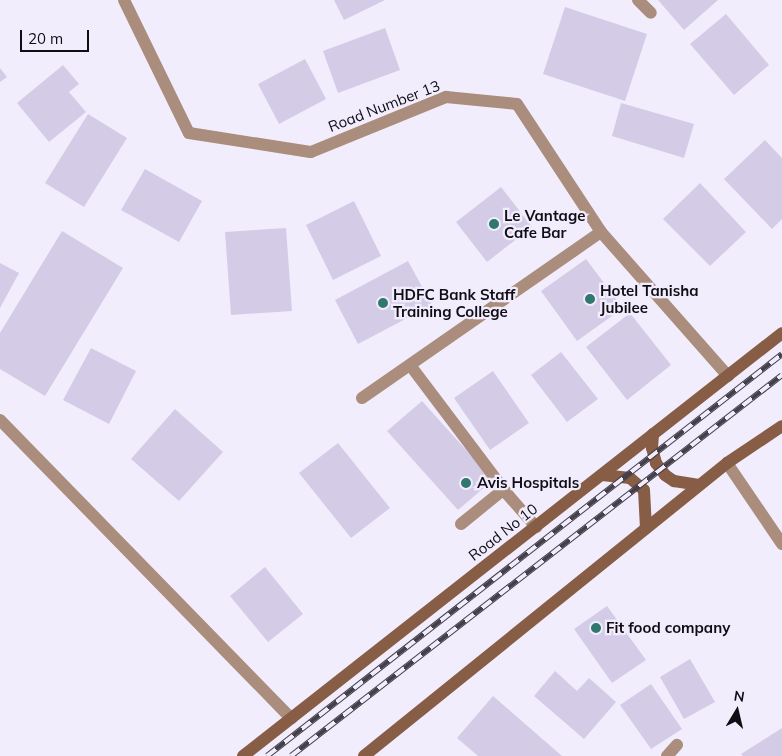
<!DOCTYPE html>
<style>
body{margin:0}
#map{position:relative;width:782px;height:756px;overflow:hidden;background:#f2edfd;font-family:Mulish,sans-serif}
div>[style]{position:absolute}
.building>*{inset:0;background:#d4cce6}
.lane>*{height:12px;margin:-6px;padding:0 6px;transform-origin:6px;border-radius:6px;background:#aa8d7c}
.street>*{height:12px;margin:-6px;padding:0 6px;transform-origin:6px;border-radius:6px;background:#aa8d7c}
.secondary>*{height:12px;margin:-6px;padding:0 6px;transform-origin:6px;border-radius:6px;background:#875d46}
.rail>*{height:5.5px;margin-top:-2.75px;transform-origin:0;background:repeating-linear-gradient(90deg,#f2edfd 0 11px,#43404a 0 22px);box-sizing:border-box;border-block:1px solid #43404a}
.dots>*{width:14px;height:14px;translate:-50% -50%;box-sizing:border-box;border:2px solid #f2edfd;border-radius:50%}
span{translate:-50% -50%;white-space:nowrap;text-align:center;line-height:1.15;-webkit-text-stroke:4.5px #f2edfd;paint-order:stroke}
.street-label{font-size:15px;color:#100d15}
.poi-label{font-size:15px;color:#100d15;font-weight:700}
.left{translate:0 -50%;text-align:left}
.north{position:absolute;left:712px;top:686px;width:50px;height:50px;-webkit-text-stroke:4px #f2edfd;paint-order:stroke;rotate:9deg;font-size:14px;font-weight:700;line-height:20px;text-align:center;color:#100d15}
.north::after{content:'';display:block;margin:auto;width:18px;height:22px;background:#100d15;clip-path:polygon(50% 0,100% 100%,50% 72%,0 100%)}
.scale{position:absolute;left:20px;top:30px;width:69px;height:22px;box-sizing:border-box;border:2px solid #100d15;border-top:0;padding-left:6px;font-size:15px;line-height:18px;white-space:nowrap;color:#100d15;-webkit-text-stroke:4px #f2edfd;paint-order:stroke}
</style>
<div id="map">
<div class="building">
<div style="clip-path:polygon(334px 0,385px 0,344px 20px)"></div>
<div style="clip-path:polygon(658px 0,718px 0,684px 30px)"></div>
<div style="clip-path:polygon(565px 7px,647px 34px,625px 101px,543px 74px)"></div>
<div style="clip-path:polygon(726px 14px,769px 65px,734px 95px,690px 44px)"></div>
<div style="clip-path:polygon(385px 28px,400px 70px,338px 93px,323px 51px)"></div>
<div style="clip-path:polygon(305px 59px,326px 99px,279px 124px,258px 84px)"></div>
<div style="clip-path:polygon(63px 65px,79px 84px,69px 92px,86px 112px,49px 142px,17px 103px)"></div>
<div style="clip-path:polygon(0 68px,7px 77px,0 82px)"></div>
<div style="clip-path:polygon(621px 103px,694px 124px,684px 158px,612px 136px)"></div>
<div style="clip-path:polygon(88px 114px,127px 138px,84px 207px,45px 183px)"></div>
<div style="clip-path:polygon(765px 140px,782px 158px,782px 219px,772px 229px,724px 179px)"></div>
<div style="clip-path:polygon(145px 169px,202px 201px,179px 242px,121px 210px)"></div>
<div style="clip-path:polygon(700px 183px,746px 232px,710px 266px,663px 219px)"></div>
<div style="clip-path:polygon(501px 187px,532px 227px,487px 262px,456px 222px)"></div>
<div style="clip-path:polygon(354px 201px,381px 256px,333px 280px,306px 225px)"></div>
<div style="clip-path:polygon(286px 228px,292px 311px,231px 315px,225px 232px)"></div>
<div style="clip-path:polygon(62px 231px,123px 268px,45px 396px,0 369px,0 333px)"></div>
<div style="clip-path:polygon(586px 259px,623px 308px,577px 341px,541px 291px)"></div>
<div style="clip-path:polygon(408px 261px,432px 305px,358px 344px,335px 300px)"></div>
<div style="clip-path:polygon(0 263px,19px 273px,0 308px)"></div>
<div style="clip-path:polygon(630px 313px,671px 365px,627px 400px,586px 347px)"></div>
<div style="clip-path:polygon(91px 348px,136px 371px,109px 424px,63px 400px)"></div>
<div style="clip-path:polygon(561px 352px,598px 399px,567px 422px,531px 375px)"></div>
<div style="clip-path:polygon(493px 371px,529px 423px,490px 450px,454px 398px)"></div>
<div style="clip-path:polygon(422px 401px,493px 480px,458px 510px,387px 431px)"></div>
<div style="clip-path:polygon(175px 409px,223px 452px,179px 501px,131px 459px)"></div>
<div style="clip-path:polygon(338px 443px,390px 508px,351px 538px,299px 473px)"></div>
<div style="clip-path:polygon(265px 567px,303px 614px,268px 642px,230px 596px)"></div>
<div style="clip-path:polygon(607px 606px,646px 660px,612px 683px,574px 629px)"></div>
<div style="clip-path:polygon(690px 659px,715px 702px,684px 719px,660px 677px)"></div>
<div style="clip-path:polygon(555px 671px,577px 691px,589px 678px,616px 702px,584px 739px,534px 696px)"></div>
<div style="clip-path:polygon(651px 684px,682px 729px,651px 749px,620px 705px)"></div>
<div style="clip-path:polygon(493px 696px,562px 756px,478px 756px,457px 738px)"></div>
<div style="clip-path:polygon(782px 728px,782px 756px,743px 756px,741px 754px)"></div>
</div>
<div class="lane">
<div style="left:410px;top:365px;width:163px;rotate:53deg"></div>
<div style="left:508px;top:495px;width:43px;rotate:48.8deg"></div>
<div style="left:461px;top:524px;width:55px;rotate:-39.1deg"></div>
</div>
<div class="street">
<div style="left:124px;top:0;width:148px;rotate:64deg"></div>
<div style="left:189px;top:133px;width:123px;rotate:8.9deg"></div>
<div style="left:311px;top:152px;width:146px;rotate:-22.2deg"></div>
<div style="left:446px;top:97px;width:71px;rotate:5.6deg"></div>
<div style="left:517px;top:104px;width:153px;rotate:56.7deg"></div>
<div style="left:601px;top:232px;width:192px;rotate:48.6deg"></div>
<div style="left:638px;top:0;width:18px;rotate:45deg"></div>
<div style="left:362px;top:398px;width:291px;rotate:-34.8deg"></div>
<div style="left:0;top:420px;width:417px;rotate:45.7deg"></div>
<div style="left:727px;top:463px;width:98px;rotate:55.8deg"></div>
<div style="left:667px;top:756px;width:15px;rotate:-48deg"></div>
</div>
<div class="secondary">
<div style="left:653px;top:434px;width:14px;rotate:94deg"></div>
<div style="left:652px;top:448px;width:16px;rotate:75deg"></div>
<div style="left:656px;top:463px;width:15px;rotate:53deg"></div>
<div style="left:665px;top:475px;width:11px;rotate:34deg"></div>
<div style="left:674px;top:481px;width:25px;rotate:9deg"></div>
<div style="left:602px;top:475px;width:28px;rotate:6deg"></div>
<div style="left:630px;top:478px;width:18px;rotate:41deg"></div>
<div style="left:644px;top:490px;width:38px;rotate:87deg"></div>
<div style="left:243px;top:756px;width:685px;rotate:-38.12deg"></div>
<div style="left:364px;top:756px;width:466px;rotate:-38.9deg"></div>
<div style="left:727px;top:463px;width:66px;rotate:-33.9deg"></div>
</div>
<div class="rail">
<div style="left:267px;top:756px;width:653px;rotate:-37.97deg"></div>
<div style="left:291px;top:756px;width:621px;rotate:-37.81deg"></div>
</div>
<div class="dots">
<div style="left:494px;top:224px;background:#2f776f"></div>
<div style="left:590px;top:299px;background:#2f776f"></div>
<div style="left:383px;top:303px;background:#2f776f"></div>
<div style="left:466px;top:483px;background:#2f776f"></div>
<div style="left:596px;top:628px;background:#2f776f"></div>
</div>
<div class="street-label">
<span style="left:384px;top:106px;rotate:-21deg">Road Number 13</span>
<span style="left:503px;top:532px;rotate:-38deg">Road No 10</span>
</div>
<div class="poi-label">
<span class="left" style="left:504px;top:224px">Le Vantage<br>Cafe Bar</span>
<span class="left" style="left:600px;top:299px">Hotel Tanisha<br>Jubilee</span>
<span class="left" style="left:393px;top:303px">HDFC Bank Staff<br>Training College</span>
<span class="left" style="left:477px;top:483px">Avis Hospitals</span>
<span class="left" style="left:606px;top:628px">Fit food company</span>
</div>
<div class="north">N</div>
<div class="scale">20 m</div>
</div>
